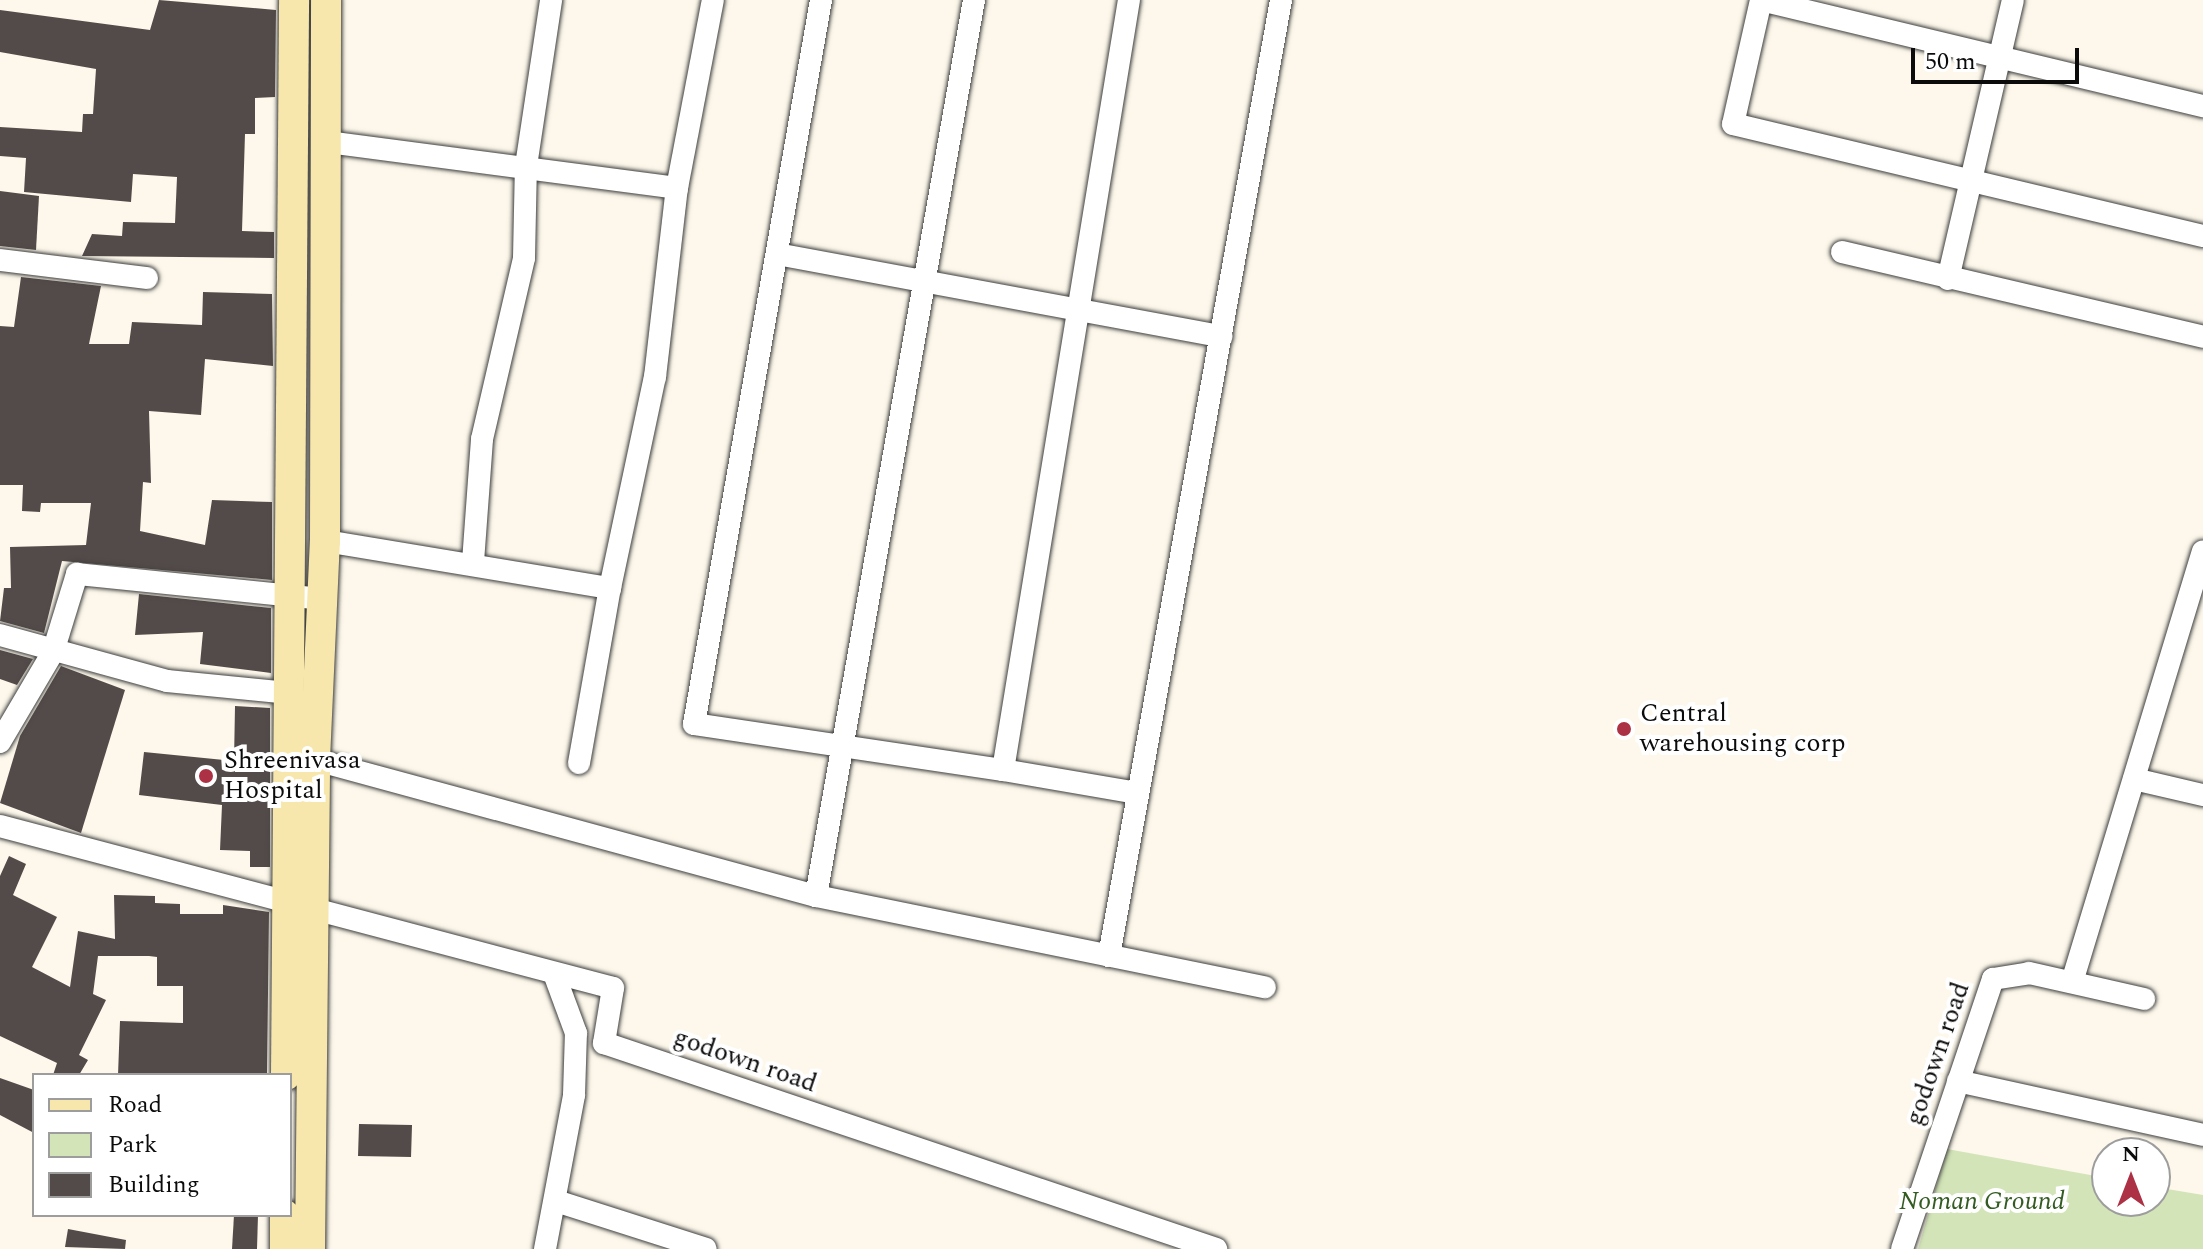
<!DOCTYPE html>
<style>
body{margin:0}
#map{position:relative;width:2203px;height:1249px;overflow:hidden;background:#fdf8eb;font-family:Spectral,serif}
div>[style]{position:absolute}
.green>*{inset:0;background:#d3e4b8}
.building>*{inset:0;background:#534b49}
.roads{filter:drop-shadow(0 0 2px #3e3e3e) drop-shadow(0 0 2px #3e3e3e)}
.street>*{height:22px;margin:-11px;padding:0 11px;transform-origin:11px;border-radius:11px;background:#fff}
.secondary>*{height:30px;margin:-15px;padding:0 15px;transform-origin:15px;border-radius:15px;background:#f7e7ac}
.dots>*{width:22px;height:22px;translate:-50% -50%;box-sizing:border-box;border:4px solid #fff;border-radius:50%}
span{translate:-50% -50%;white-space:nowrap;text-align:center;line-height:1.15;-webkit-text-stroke:8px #fff;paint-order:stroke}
.poi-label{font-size:26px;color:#0b0b0b}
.left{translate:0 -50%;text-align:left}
.street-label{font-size:26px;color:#0b0b0b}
.park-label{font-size:26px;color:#345c22;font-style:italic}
.legend{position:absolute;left:32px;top:1073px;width:260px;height:144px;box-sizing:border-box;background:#fff;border:2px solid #9d9d9d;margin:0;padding:10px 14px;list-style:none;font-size:24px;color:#0b0b0b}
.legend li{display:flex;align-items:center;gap:16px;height:40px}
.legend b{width:40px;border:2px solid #9d9d9d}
.north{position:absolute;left:2091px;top:1137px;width:80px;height:80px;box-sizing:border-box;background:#fff;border:2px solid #9d9d9d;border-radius:50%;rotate:0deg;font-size:22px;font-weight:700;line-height:32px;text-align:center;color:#0b0b0b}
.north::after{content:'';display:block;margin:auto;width:28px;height:36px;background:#ad3144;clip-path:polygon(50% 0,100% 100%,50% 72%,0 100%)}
.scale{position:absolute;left:1911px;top:48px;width:168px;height:36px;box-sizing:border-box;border:4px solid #0b0b0b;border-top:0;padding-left:10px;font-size:24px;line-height:28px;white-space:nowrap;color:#0b0b0b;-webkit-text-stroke:6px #fff;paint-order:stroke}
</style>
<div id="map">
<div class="green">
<div style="clip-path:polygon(1947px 1149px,2107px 1178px,2107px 1201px,2155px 1201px,2155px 1187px,2203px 1195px,2203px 1249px,1918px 1249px)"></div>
</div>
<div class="building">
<div style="clip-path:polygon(159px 0,276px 10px,275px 97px,255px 98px,255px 134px,245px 134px,242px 231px,274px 232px,274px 258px,82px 256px,92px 234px,122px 236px,123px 222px,175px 223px,177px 177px,133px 174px,131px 202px,24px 192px,26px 158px,0 156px,0 127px,82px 132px,83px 114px,93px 114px,96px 69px,0 52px,0 10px,150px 30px)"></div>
<div style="clip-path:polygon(0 191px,39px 196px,36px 250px,0 246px)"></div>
<div style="clip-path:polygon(21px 277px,101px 286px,89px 344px,129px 344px,132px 322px,202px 325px,203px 292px,272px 294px,273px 366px,205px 359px,201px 415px,149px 411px,151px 483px,143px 482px,140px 531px,205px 545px,212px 500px,272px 502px,272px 580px,62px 561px,44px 633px,0 621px,4px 588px,11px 588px,10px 547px,86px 545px,91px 503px,41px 503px,40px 512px,22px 511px,23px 485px,0 485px,0 326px,14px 327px)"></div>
<div style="clip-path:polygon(139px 594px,271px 608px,271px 673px,200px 664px,203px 632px,135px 635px)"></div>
<div style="clip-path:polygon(0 650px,33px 659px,17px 685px,0 679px)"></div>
<div style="clip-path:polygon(61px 666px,125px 690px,81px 833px,0 803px,20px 736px)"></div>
<div style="clip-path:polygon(235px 706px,270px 708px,270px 867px,250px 867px,250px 851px,220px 850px,222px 805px,139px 795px,144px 752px,234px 761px)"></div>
<div style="clip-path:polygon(9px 856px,26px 864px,13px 895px,57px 917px,32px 967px,70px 987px,78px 931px,115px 939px,114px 895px,155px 896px,155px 903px,180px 904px,180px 914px,223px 914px,223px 905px,269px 912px,267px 1075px,118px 1075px,120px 1021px,183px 1023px,183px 986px,157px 986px,157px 957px,149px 956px,98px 956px,93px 994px,106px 1000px,79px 1055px,88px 1060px,79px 1075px,53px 1075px,57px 1063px,0 1036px,0 876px)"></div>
<div style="clip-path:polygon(0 1078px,34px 1090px,34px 1133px,0 1115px)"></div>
<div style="clip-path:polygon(359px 1124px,412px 1125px,411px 1157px,358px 1156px)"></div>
<div style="clip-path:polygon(234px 1215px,258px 1215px,257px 1249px,232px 1249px)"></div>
<div style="clip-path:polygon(68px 1229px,126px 1240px,125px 1249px,65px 1247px)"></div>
</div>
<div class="roads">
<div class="street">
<div style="left:821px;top:0;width:735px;rotate:99.95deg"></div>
<div style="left:694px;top:724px;width:312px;rotate:8.5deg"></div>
<div style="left:1003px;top:770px;width:780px;rotate:-80.71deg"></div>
<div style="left:1761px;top:0;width:127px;rotate:102.7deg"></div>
<div style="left:1733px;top:124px;width:483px;rotate:13.4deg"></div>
<div style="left:1761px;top:0;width:455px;rotate:13.5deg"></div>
<div style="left:328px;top:142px;width:352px;rotate:7.5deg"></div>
<div style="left:677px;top:188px;width:191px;rotate:-79.2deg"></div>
<div style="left:1842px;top:252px;width:371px;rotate:13.2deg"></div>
<div style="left:777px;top:254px;width:452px;rotate:10.5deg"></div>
<div style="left:0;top:260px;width:148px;rotate:7deg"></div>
<div style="left:1948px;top:279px;width:286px;rotate:-76.9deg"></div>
<div style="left:325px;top:541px;width:289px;rotate:9.4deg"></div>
<div style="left:610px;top:588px;width:216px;rotate:-78deg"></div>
<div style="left:655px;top:377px;width:190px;rotate:-83.4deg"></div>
<div style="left:473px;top:562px;width:123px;rotate:-85.8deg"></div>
<div style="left:482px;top:439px;width:186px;rotate:-76.9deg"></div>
<div style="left:524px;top:258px;width:92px;rotate:-88.8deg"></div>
<div style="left:526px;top:166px;width:168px;rotate:-81.4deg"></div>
<div style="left:0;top:635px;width:173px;rotate:15.4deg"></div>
<div style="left:167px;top:681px;width:124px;rotate:5.6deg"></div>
<div style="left:0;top:742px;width:104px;rotate:-59.5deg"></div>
<div style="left:53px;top:652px;width:82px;rotate:-72.9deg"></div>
<div style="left:77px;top:574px;width:247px;rotate:5.8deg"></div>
<div style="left:301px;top:756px;width:534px;rotate:15.21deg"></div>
<div style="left:816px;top:896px;width:458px;rotate:11.5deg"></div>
<div style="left:579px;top:763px;width:178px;rotate:-80deg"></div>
<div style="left:1003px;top:770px;width:137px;rotate:9.7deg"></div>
<div style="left:2134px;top:779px;width:71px;rotate:13.1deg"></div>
<div style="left:0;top:826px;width:634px;rotate:14.8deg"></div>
<div style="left:613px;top:988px;width:56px;rotate:99.3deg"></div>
<div style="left:604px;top:1043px;width:646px;rotate:18.6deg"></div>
<div style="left:816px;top:896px;width:910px;rotate:-80deg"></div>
<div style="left:1109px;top:956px;width:971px;rotate:-79.8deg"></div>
<div style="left:2072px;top:982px;width:450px;rotate:-73.1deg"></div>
<div style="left:1958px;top:1081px;width:251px;rotate:12.4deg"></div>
<div style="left:556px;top:1201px;width:157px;rotate:17.7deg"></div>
<div style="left:545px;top:1249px;width:157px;rotate:-79.3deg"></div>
<div style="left:574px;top:1095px;width:62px;rotate:-88.2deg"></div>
<div style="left:576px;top:1033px;width:58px;rotate:-110.3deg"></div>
<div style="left:1902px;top:1249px;width:285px;rotate:-71.4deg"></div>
<div style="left:1993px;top:979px;width:36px;rotate:-9deg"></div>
<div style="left:2029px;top:973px;width:118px;rotate:12.7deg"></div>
</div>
<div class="secondary">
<div style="left:286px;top:1075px;width:1075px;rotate:-89.57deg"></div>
<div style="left:285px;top:1249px;width:34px;rotate:-90deg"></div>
<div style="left:310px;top:1249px;width:490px;rotate:-89.4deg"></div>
<div style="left:315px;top:759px;width:218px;rotate:-87.4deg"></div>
<div style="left:325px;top:541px;width:541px;rotate:-89.89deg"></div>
</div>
</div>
<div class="dots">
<div style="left:1624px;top:729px;background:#ad3144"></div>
<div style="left:206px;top:776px;background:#ad3144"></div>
</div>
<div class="poi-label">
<span class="left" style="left:1640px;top:729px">Central<br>warehousing corp</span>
<span class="left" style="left:224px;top:776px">Shreenivasa<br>Hospital</span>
</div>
<div class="street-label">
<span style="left:1938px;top:1054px;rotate:-71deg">godown road</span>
<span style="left:745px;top:1061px;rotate:19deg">godown road</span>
</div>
<div class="park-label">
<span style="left:1982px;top:1202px">Noman Ground</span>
</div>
<ul class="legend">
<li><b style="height:10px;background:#f7e7ac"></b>Road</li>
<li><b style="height:22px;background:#d3e4b8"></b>Park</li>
<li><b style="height:22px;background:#534b49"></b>Building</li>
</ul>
<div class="north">N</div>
<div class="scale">50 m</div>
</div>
